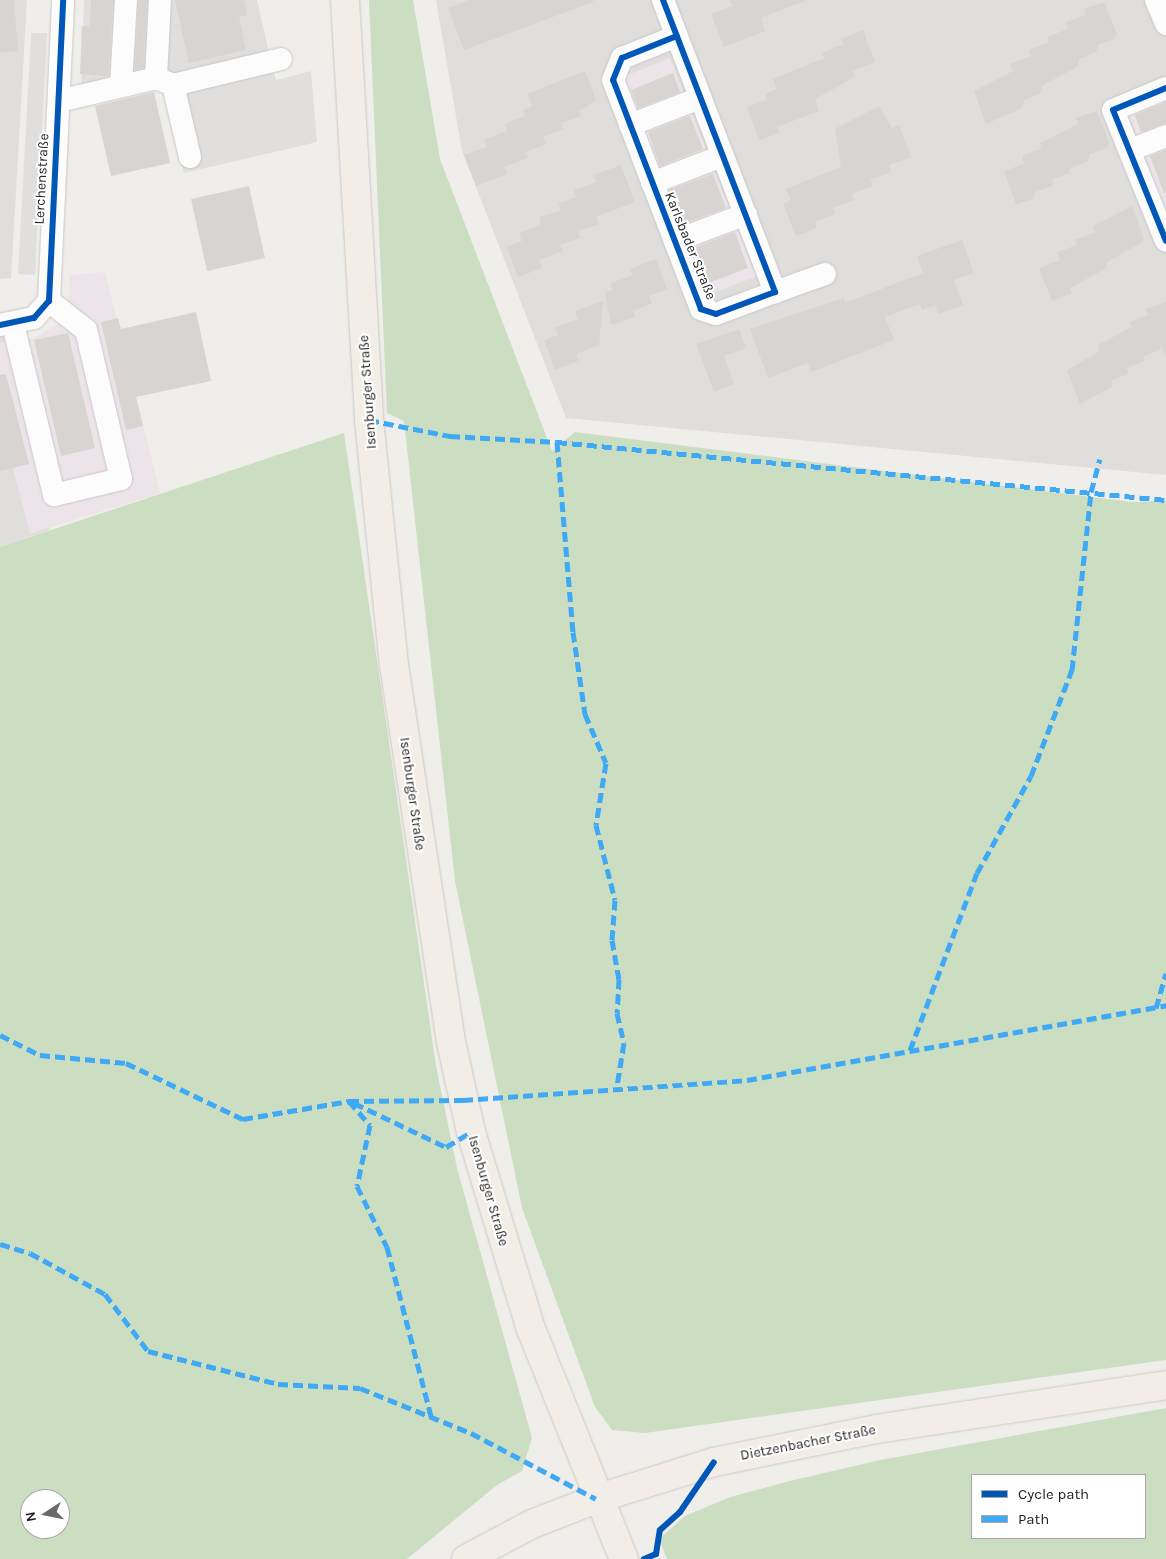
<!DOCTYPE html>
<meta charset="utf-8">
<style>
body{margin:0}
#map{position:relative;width:1166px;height:1559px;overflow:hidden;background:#f0eeeb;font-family:Karla,sans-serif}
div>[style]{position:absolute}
.residential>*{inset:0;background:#dfdedc}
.industrial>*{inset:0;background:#ede4e9}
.forest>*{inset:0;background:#cbdec1}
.parking>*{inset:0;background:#e0dfde}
.building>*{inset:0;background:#d7d4d2}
.roads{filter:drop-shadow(0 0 1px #c9c8c7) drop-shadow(0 0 1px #c9c8c7)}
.minor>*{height:22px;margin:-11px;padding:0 11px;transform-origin:11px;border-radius:11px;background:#fdfcfc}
.major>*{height:28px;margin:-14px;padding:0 14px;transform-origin:14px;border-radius:14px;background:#f3ede7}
.quiet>*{height:5px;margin-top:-2.5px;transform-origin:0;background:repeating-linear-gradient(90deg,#3fa9f5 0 10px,transparent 0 15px)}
.cycleway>*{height:6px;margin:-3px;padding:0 3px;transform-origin:3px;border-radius:3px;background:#0057b8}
span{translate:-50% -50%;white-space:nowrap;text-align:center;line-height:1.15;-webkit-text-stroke:4px #fff;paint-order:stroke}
.street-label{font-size:14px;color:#222}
.legend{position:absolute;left:971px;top:1474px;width:175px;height:65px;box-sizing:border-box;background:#fff;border:1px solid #a7a7a7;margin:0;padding:6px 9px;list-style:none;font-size:15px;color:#222}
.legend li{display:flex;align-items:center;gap:10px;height:25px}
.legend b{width:25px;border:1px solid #a7a7a7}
.north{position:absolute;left:20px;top:1489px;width:50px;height:50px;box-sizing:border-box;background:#fff;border:1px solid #a7a7a7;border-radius:50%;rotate:259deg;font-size:14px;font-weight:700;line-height:20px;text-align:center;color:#222}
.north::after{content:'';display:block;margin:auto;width:18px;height:22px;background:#6a6968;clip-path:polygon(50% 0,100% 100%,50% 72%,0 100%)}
</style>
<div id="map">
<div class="residential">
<div style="clip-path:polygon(0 0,27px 0,11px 278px,0 279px)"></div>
<div style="clip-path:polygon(179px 0,257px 0,273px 70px,198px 88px)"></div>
<div style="clip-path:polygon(436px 0,1166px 0,1166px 475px,566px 418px,462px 151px)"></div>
<div style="clip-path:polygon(0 321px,50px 530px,0 547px)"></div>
</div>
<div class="industrial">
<div style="clip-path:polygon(670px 58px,756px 276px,707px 296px,621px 78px)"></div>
<div style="clip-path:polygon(1166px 96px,1166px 214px,1127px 110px)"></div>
<div style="clip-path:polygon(105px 272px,160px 493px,30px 534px,0 419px,0 343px,33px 338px,58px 324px,68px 303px,70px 275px)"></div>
</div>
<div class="forest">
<div style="clip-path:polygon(369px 0,413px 0,440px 159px,552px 451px,575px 432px,1132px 502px,1166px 501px,1166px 1360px,645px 1433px,612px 1430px,595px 1407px,522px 1208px,455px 881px,404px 421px,387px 413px)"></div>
<div style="clip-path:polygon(evenodd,344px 433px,436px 1066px,457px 1168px,532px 1438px,522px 1471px,497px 1485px,407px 1559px,0 1559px,0 547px,344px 433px,30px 1499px,60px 1499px,60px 1529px,30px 1529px,30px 1499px)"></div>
<div style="clip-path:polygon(evenodd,1166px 1408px,1166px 1559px,667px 1559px,659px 1539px,685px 1516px,730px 1497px,790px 1481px,880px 1460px,1166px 1408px,1145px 1475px,1145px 1538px,972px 1538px,972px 1475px,1145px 1475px)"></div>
</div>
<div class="parking">
<div style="clip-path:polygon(84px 0,179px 0,198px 88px,273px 70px,276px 80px,311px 71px,317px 142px,184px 173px,161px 75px,81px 91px)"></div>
<div style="clip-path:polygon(31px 33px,47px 33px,35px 275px,18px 274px)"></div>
</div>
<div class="building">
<div style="clip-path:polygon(0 0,14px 0,18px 51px,0 52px)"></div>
<div style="clip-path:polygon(91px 0,113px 0,108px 76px,80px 74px,82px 26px,90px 27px)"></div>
<div style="clip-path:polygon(139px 0,147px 0,143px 68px,135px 69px)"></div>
<div style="clip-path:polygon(175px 0,244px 0,247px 15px,239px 17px,246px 50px,189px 63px)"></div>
<div style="clip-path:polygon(469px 0,593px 0,593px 2px,464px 50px,448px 8px)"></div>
<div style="clip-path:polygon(730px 0,805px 0,805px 1px,761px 18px,765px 31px,724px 47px,711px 14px,733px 6px)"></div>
<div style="clip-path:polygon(1104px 2px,1117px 34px,1114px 39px,1098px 45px,1096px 52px,1079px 59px,1078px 66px,1042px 86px,1040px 94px,1024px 100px,1022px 108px,986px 124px,974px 91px,1013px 71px,1010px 64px,1031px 56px,1029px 50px,1049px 42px,1047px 37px,1068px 29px,1066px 22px,1086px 15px,1084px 9px)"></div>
<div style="clip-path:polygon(863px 30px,875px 62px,853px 71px,855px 77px,815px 99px,819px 111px,777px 127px,780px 133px,759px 140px,747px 107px,767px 100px,765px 94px,777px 89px,773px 79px,824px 58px,822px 53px,843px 44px,841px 39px)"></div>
<div style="clip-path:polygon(585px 71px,596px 100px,579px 111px,581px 116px,561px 123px,563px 129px,543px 137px,546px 144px,525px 152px,528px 158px,504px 167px,507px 174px,476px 186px,464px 155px,487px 147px,484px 140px,507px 131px,505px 124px,525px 116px,523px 110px,532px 106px,527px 94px)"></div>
<div style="clip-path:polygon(673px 73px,680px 92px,638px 108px,631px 90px)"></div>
<div style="clip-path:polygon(154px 92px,170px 163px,111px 176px,95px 106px)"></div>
<div style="clip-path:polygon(1166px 102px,1166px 123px,1141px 132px,1135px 115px)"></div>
<div style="clip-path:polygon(879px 106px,892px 128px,899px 125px,911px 157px,889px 165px,891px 172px,870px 180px,873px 186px,852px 194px,854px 200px,833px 208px,835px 214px,815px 222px,817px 228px,796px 236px,783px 204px,791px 200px,786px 189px,841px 167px,835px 129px)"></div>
<div style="clip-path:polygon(1097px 111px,1109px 143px,1107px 148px,1090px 154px,1088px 161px,1069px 169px,1070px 173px,1053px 179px,1052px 186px,1035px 192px,1033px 199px,1016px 204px,1004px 171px,1024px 164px,1022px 156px,1042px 148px,1040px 143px,1078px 124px,1076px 118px)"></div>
<div style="clip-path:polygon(690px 116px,703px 149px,660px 166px,648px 132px)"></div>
<div style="clip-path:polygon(1166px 150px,1166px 193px,1164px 193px,1150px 156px)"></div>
<div style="clip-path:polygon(621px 165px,635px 202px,596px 217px,599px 224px,578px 231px,580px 238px,560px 245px,563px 251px,539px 260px,542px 268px,518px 277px,507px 247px,522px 241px,519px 233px,540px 225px,540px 217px,561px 210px,558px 204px,576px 197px,574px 190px,597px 182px,594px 175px)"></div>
<div style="clip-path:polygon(713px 174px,726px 208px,682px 224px,669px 190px)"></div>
<div style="clip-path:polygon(249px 186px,265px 258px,207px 271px,191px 199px)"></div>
<div style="clip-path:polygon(1132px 206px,1144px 238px,1141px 243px,1107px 262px,1105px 269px,1070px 288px,1072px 293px,1052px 301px,1039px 268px,1060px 260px,1057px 252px,1077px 245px,1075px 240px,1096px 232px,1093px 226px)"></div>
<div style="clip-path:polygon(735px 232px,748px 268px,706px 284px,692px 249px)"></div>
<div style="clip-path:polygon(962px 240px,974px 273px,954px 280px,963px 305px,938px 314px,935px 305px,922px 310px,920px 304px,885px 317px,894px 340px,811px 372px,808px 363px,768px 378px,750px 329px,844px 298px,845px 303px,923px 273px,917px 256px)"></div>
<div style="clip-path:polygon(656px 259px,667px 289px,649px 296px,652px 303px,633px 311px,635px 317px,611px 325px,605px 292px,612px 290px,611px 283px,633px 275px,630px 269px)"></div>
<div style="clip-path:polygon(603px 301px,599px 345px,576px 354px,578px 361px,555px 370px,544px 340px,558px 335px,555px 328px,578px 319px,575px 311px)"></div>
<div style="clip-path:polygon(1166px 302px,1166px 357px,1159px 344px,1161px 350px,1143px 356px,1145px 361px,1127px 368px,1129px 374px,1111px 380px,1113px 386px,1080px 404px,1067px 370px,1100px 351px,1098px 345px,1132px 327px,1130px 322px,1148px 315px,1146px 309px)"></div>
<div style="clip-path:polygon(196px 312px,211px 381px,136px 397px,143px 426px,126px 430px,101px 322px,118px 318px,121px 329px)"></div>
<div style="clip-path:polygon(739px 329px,746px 348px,724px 356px,734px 384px,714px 392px,696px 344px)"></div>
<div style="clip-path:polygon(68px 333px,95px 448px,61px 456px,34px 340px)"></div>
<div style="clip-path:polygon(6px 374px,29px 464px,0 471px,0 375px)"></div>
</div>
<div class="roads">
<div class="minor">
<div style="left:663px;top:0;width:313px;rotate:69deg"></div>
<div style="left:775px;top:292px;width:63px;rotate:159.6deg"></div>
<div style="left:716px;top:314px;width:16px;rotate:-162deg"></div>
<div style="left:701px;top:309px;width:245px;rotate:-111deg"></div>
<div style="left:613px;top:80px;width:24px;rotate:-68deg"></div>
<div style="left:622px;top:58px;width:59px;rotate:-21.8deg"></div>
<div style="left:1156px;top:0;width:26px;rotate:67deg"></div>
<div style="left:156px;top:78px;width:78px;rotate:-87.1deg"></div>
<div style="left:173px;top:85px;width:111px;rotate:-13.5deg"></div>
<div style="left:121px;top:86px;width:86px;rotate:-86.7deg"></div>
<div style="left:1166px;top:88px;width:57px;rotate:157.5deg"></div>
<div style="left:1113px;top:110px;width:141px;rotate:68deg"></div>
<div style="left:59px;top:101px;width:100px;rotate:-13.3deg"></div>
<div style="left:156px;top:78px;width:18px;rotate:22deg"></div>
<div style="left:173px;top:85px;width:74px;rotate:76.7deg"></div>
<div style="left:630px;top:125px;width:75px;rotate:-21.1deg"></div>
<div style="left:1130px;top:150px;width:39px;rotate:-21deg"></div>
<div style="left:652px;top:183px;width:75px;rotate:-21.1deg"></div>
<div style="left:675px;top:241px;width:76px;rotate:-20.8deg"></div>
<div style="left:775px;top:292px;width:53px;rotate:-19.8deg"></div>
<div style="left:13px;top:324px;width:176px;rotate:76.5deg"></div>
<div style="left:54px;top:495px;width:69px;rotate:-13.4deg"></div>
<div style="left:121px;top:479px;width:153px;rotate:-103.2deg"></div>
<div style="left:86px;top:330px;width:47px;rotate:-141.9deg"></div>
<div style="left:0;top:325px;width:35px;rotate:-12deg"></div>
<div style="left:34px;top:318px;width:23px;rotate:-49deg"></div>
<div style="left:49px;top:301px;width:301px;rotate:-87.3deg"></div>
</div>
<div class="major">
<div style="left:345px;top:0;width:421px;rotate:86.7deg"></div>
<div style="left:369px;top:420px;width:246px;rotate:84.2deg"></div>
<div style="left:394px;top:665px;width:381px;rotate:81.4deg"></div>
<div style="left:451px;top:1042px;width:92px;rotate:77.5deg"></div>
<div style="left:471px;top:1132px;width:206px;rotate:73.1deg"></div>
<div style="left:531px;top:1329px;width:248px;rotate:68deg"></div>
<div style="left:466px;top:1559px;width:75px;rotate:-27.9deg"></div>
<div style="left:532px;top:1524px;width:69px;rotate:-21.3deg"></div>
<div style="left:596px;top:1499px;width:124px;rotate:-17.4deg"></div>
<div style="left:714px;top:1462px;width:165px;rotate:-11.5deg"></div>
<div style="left:876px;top:1429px;width:293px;rotate:-8.6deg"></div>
</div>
</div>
<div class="quiet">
<div style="left:369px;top:420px;width:83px;rotate:11.2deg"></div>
<div style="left:450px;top:436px;width:107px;rotate:3.2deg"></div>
<div style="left:557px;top:442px;width:612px;rotate:5.44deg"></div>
<div style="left:557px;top:442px;width:191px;rotate:85.2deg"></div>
<div style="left:573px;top:632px;width:83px;rotate:81.7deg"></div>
<div style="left:585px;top:714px;width:53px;rotate:66.8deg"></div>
<div style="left:606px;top:763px;width:63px;rotate:99.2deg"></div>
<div style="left:596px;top:825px;width:77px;rotate:75.8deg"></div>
<div style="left:615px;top:900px;width:40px;rotate:94.3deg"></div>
<div style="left:612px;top:940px;width:40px;rotate:80deg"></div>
<div style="left:619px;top:979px;width:34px;rotate:93deg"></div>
<div style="left:617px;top:1013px;width:31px;rotate:77deg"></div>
<div style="left:624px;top:1043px;width:44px;rotate:99.2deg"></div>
<div style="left:1156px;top:1008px;width:36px;rotate:-74deg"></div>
<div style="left:0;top:1035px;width:45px;rotate:26.6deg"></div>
<div style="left:40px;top:1055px;width:86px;rotate:5.3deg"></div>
<div style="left:126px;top:1063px;width:130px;rotate:25.6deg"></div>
<div style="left:243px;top:1119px;width:108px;rotate:-9.6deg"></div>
<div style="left:349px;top:1101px;width:114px;rotate:-0.5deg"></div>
<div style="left:463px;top:1100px;width:285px;rotate:-4deg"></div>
<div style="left:747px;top:1080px;width:426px;rotate:-10.1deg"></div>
<div style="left:910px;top:1050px;width:189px;rotate:-69.3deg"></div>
<div style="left:977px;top:873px;width:111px;rotate:-60.9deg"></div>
<div style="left:1031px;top:776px;width:114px;rotate:-68.9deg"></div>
<div style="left:1072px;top:670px;width:179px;rotate:-83.9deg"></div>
<div style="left:1091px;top:492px;width:34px;rotate:-75deg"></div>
<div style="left:349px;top:1101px;width:32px;rotate:49deg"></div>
<div style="left:370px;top:1125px;width:62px;rotate:102deg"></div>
<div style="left:357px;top:1186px;width:68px;rotate:63.8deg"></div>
<div style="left:387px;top:1247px;width:175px;rotate:75.4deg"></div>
<div style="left:354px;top:1103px;width:102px;rotate:25.6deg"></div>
<div style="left:446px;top:1147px;width:29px;rotate:-31deg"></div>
<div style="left:0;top:1244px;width:31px;rotate:17deg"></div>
<div style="left:30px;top:1253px;width:85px;rotate:28.7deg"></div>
<div style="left:105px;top:1294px;width:71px;rotate:53deg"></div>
<div style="left:148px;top:1351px;width:134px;rotate:14.2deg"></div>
<div style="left:278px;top:1384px;width:82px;rotate:2.8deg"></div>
<div style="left:360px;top:1388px;width:120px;rotate:22.1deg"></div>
<div style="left:471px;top:1433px;width:141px;rotate:27.8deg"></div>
</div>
<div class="cycleway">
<div style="left:663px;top:0;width:313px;rotate:69deg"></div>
<div style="left:775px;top:292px;width:63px;rotate:159.6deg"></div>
<div style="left:716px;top:314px;width:16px;rotate:-162deg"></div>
<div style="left:701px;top:309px;width:245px;rotate:-111deg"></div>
<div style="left:613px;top:80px;width:24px;rotate:-68deg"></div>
<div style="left:622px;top:58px;width:59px;rotate:-21.8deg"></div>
<div style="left:1166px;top:88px;width:57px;rotate:157.5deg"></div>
<div style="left:1113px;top:110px;width:141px;rotate:68deg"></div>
<div style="left:0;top:325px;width:35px;rotate:-12deg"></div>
<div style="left:34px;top:318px;width:23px;rotate:-49deg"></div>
<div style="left:49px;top:301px;width:301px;rotate:-87.3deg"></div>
<div style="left:644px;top:1559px;width:13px;rotate:-23deg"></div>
<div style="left:656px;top:1554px;width:24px;rotate:-81deg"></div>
<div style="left:660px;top:1530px;width:27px;rotate:-42deg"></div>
<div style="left:680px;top:1512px;width:60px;rotate:-55.8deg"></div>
</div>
<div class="street-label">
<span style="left:42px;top:179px;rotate:-87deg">Lerchenstraße</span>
<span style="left:690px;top:246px;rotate:68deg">Karlsbader Straße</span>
<span style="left:368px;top:392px;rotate:-94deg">Isenburger Straße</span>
<span style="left:412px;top:794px;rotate:82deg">Isenburger Straße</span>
<span style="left:488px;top:1191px;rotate:74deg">Isenburger Straße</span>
<span style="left:808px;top:1443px;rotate:-11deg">Dietzenbacher Straße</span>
</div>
<ul class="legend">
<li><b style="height:6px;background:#0057b8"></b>Cycle path</li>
<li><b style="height:6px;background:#3fa9f5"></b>Path</li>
</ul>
<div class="north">N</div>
</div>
